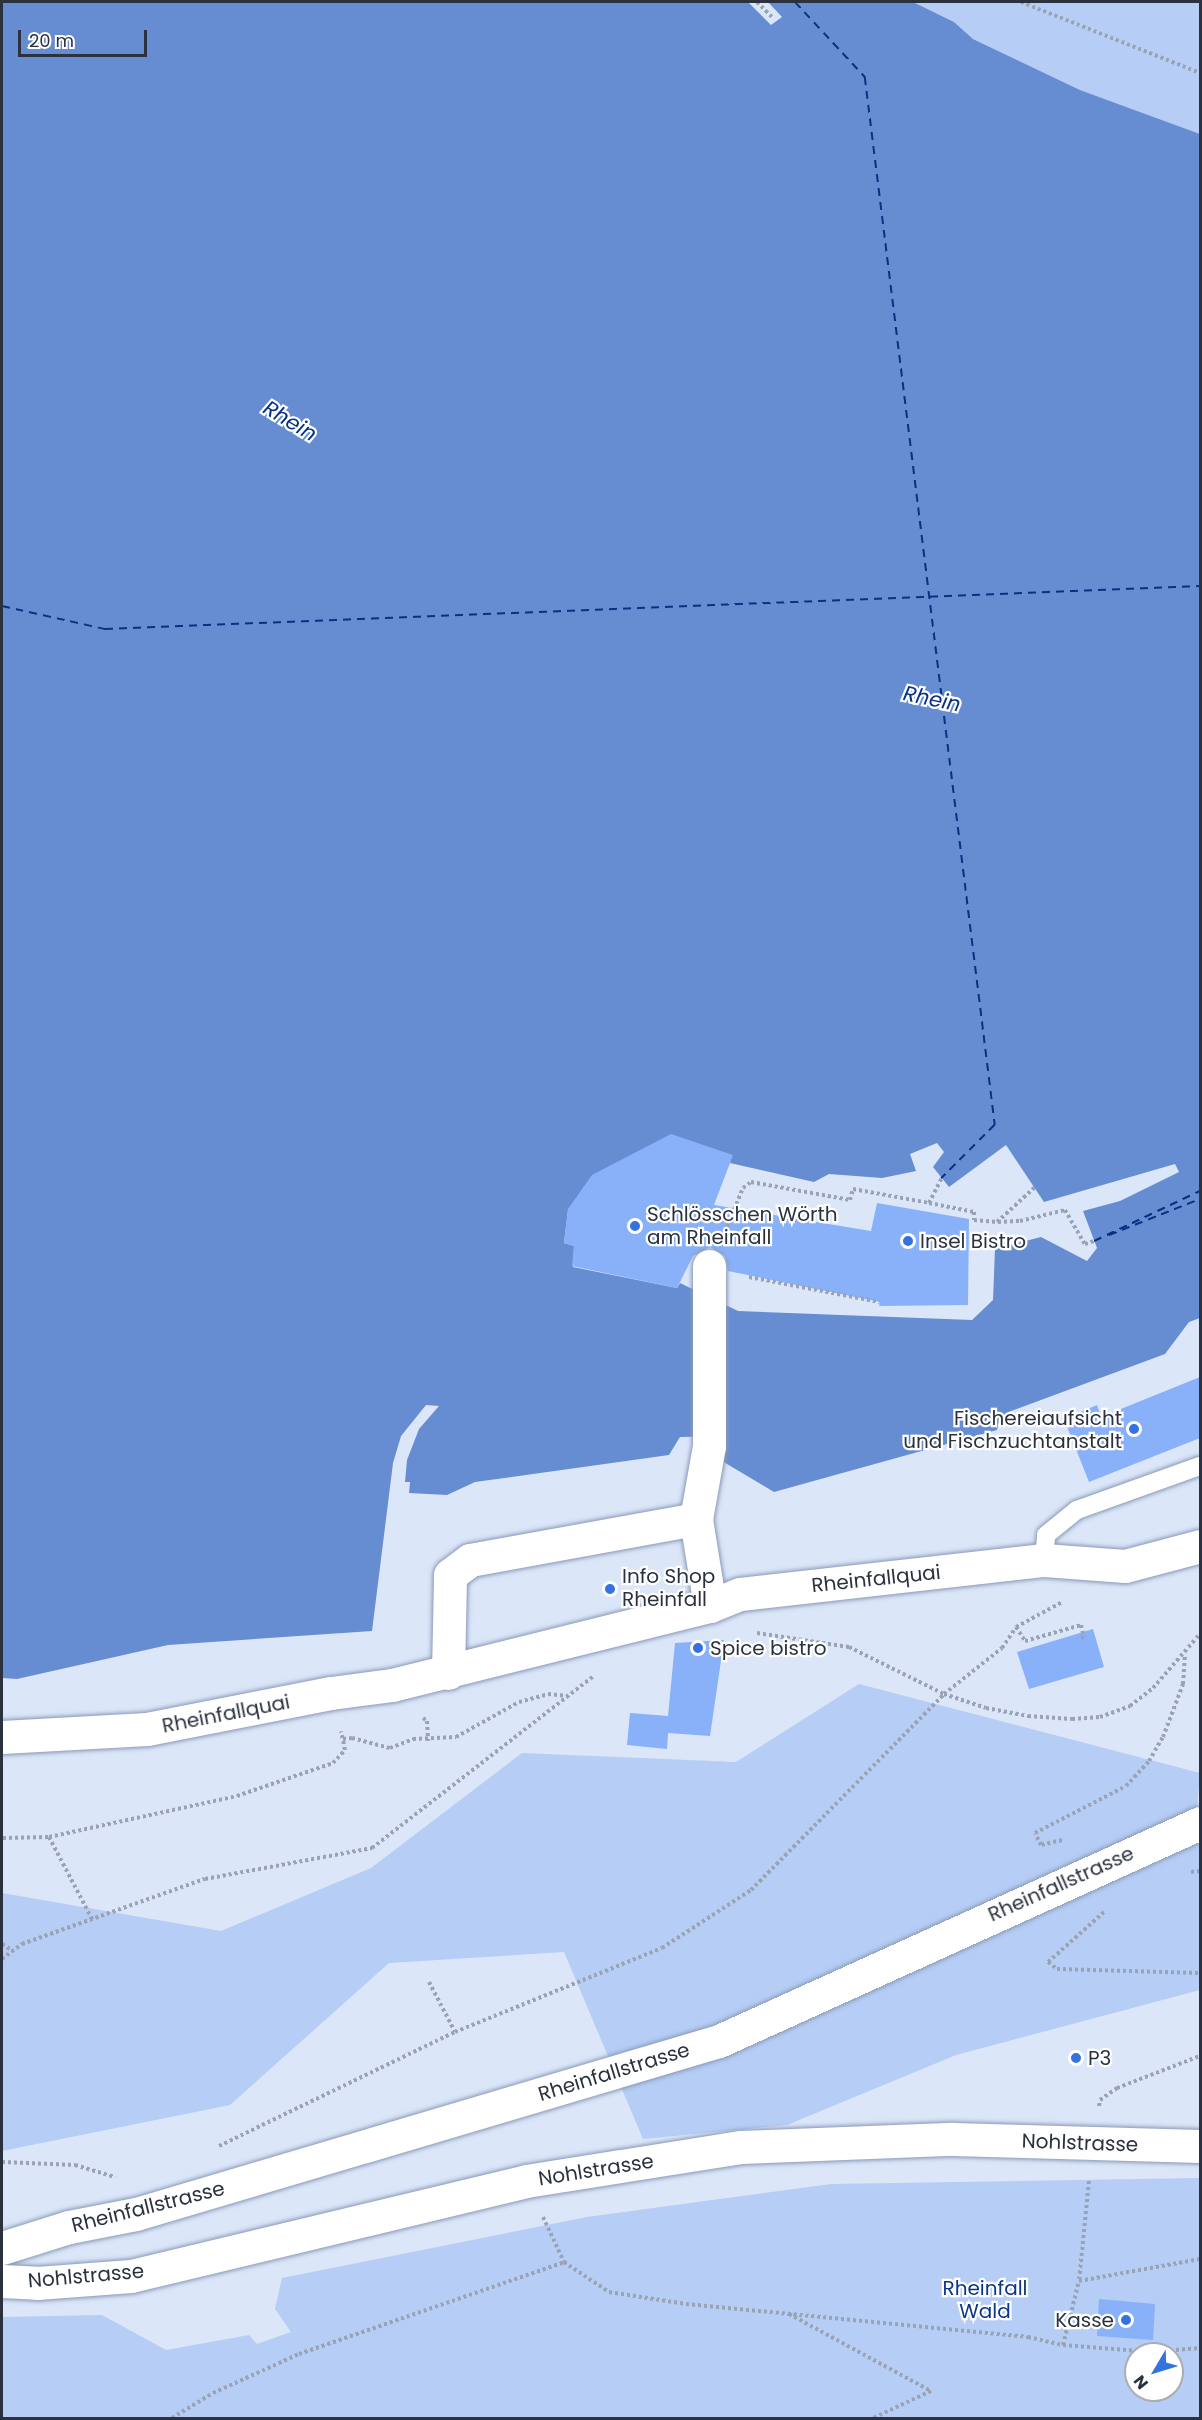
<!DOCTYPE html>
<meta charset="utf-8">
<style>
body{margin:0}
#map{position:relative;width:1202px;height:2420px;overflow:hidden;background:#dbe6f9;font-family:Poppins,sans-serif}
div>[style]{position:absolute}
.green>*{inset:0;background:#b6cdf5}
.water>*{inset:0;background:#668dd2}
.ferry>*{height:1.5px;margin-top:-0.75px;transform-origin:0;background:repeating-linear-gradient(90deg,#063283 0 8px,transparent 0 14px)}
.building>*{inset:0;background:#88b1f9}
.path>*{height:4px;margin-top:-2px;transform-origin:0;background:repeating-linear-gradient(90deg,#99a3b3 0 3px,transparent 0 6px)}
.roads{filter:drop-shadow(0 0 2px #899ab7) drop-shadow(0 0 2px #899ab7)}
.lane>*{height:18px;margin:-9px;padding:0 9px;transform-origin:9px;border-radius:9px;background:#fff}
.street>*{height:33px;margin:-16.5px;padding:0 16.5px;transform-origin:16.5px;border-radius:16.5px;background:#fff}
.secondary>*{height:33px;margin:-16.5px;padding:0 16.5px;transform-origin:16.5px;border-radius:16.5px;background:#fff}
.dots>*{width:16px;height:16px;translate:-50% -50%;box-sizing:border-box;border:3px solid #fff;border-radius:50%}
span{translate:-50% -50%;white-space:nowrap;text-align:center;line-height:1.15;-webkit-text-stroke:4.5px #fff;paint-order:stroke}
.poi-label{font-size:20px;color:#2b323e}
.left{translate:0 -50%;text-align:left}
.right{translate:-100% -50%;text-align:right}
.street-label{font-size:20px;color:#2b323e}
.park-label{font-size:20px;color:#0b3788}
.water-label{font-size:21px;color:#063283;font-style:italic}
.frame{position:absolute;inset:0;border:3px solid #2b323e;pointer-events:none}
.north{position:absolute;left:1124px;top:2342px;width:60px;height:60px;box-sizing:border-box;background:#fff;border:2px solid #aaadb2;border-radius:50%;rotate:232deg;font-size:16px;font-weight:700;line-height:24px;text-align:center;color:#2b323e}
.north::after{content:'';display:block;margin:auto;width:21px;height:27px;background:#3571df;clip-path:polygon(50% 0,100% 100%,50% 72%,0 100%)}
.scale{position:absolute;left:18px;top:30px;width:129px;height:27px;box-sizing:border-box;border:3px solid #2b323e;border-top:0;padding-left:8px;font-size:18px;line-height:21px;white-space:nowrap;color:#2b323e;-webkit-text-stroke:4px #fff;paint-order:stroke}
</style>
<div id="map">
<div class="green">
<div style="clip-path:polygon(913px 2px,1200px 2px,1200px 134px,1080px 90px,973px 39px,954px 22px)"></div>
<div style="clip-path:polygon(859px 1684px,1200px 1773px,1194px 1845px,1200px 1844px,1200px 1990px,956px 2055px,787px 2125px,643px 2139px,564px 1952px,389px 1963px,230px 2105px,2px 2151px,2px 1893px,221px 1931px,371px 1868px,522px 1753px,736px 1762px)"></div>
<div style="clip-path:polygon(evenodd,1200px 2178px,1200px 2418px,2px 2418px,2px 2317px,102px 2315px,166px 2350px,249px 2335px,257px 2344px,291px 2332px,275px 2309px,282px 2278px,587px 2217px,831px 2184px,1200px 2178px,1136px 2354px,1172px 2354px,1172px 2390px,1136px 2390px,1136px 2354px)"></div>
</div>
<div class="water">
<div style="clip-path:polygon(evenodd,2px 2px,748px 2px,771px 25px,782px 17px,768px 2px,913px 2px,954px 22px,973px 39px,1080px 90px,1200px 134px,1200px 1318px,1189px 1322px,1165px 1354px,1011px 1411px,999px 1420px,997px 1430px,774px 1492px,722px 1461px,722px 1436px,680px 1437px,669px 1455px,475px 1482px,447px 1495px,409px 1493px,410px 1482px,405px 1482px,407px 1460px,419px 1429px,439px 1406px,426px 1405px,401px 1436px,393px 1463px,372px 1631px,168px 1645px,17px 1679px,2px 1678px,2px 2px,937px 1143px,944px 1152px,933px 1167px,949px 1187px,1006px 1145px,1044px 1202px,1175px 1164px,1179px 1172px,1120px 1201px,1083px 1211px,1097px 1248px,1087px 1261px,1041px 1237px,995px 1249px,993px 1300px,972px 1320px,738px 1311px,680px 1283px,677px 1288px,573px 1267px,574px 1246px,564px 1243px,568px 1210px,732px 1155px,730px 1163px,814px 1182px,829px 1174px,882px 1178px,916px 1171px,910px 1154px,937px 1143px)"></div>
</div>
<div class="ferry">
<div style="left:795px;top:2px;width:103px;rotate:47deg"></div>
<div style="left:865px;top:77px;width:1056px;rotate:82.93deg"></div>
<div style="left:995px;top:1125px;width:76px;rotate:135deg"></div>
<div style="left:2px;top:606px;width:106px;rotate:12.6deg"></div>
<div style="left:105px;top:629px;width:1096px;rotate:-2.25deg"></div>
<div style="left:1109px;top:1235px;width:98px;rotate:-21.6deg"></div>
<div style="left:1094px;top:1241px;width:117px;rotate:-25.3deg"></div>
</div>
<div class="building">
<div style="clip-path:polygon(671px 1134px,733px 1155px,714px 1205px,871px 1231px,877px 1203px,969px 1219px,968px 1305px,879px 1306px,880px 1302px,728px 1271px,725px 1256px,710px 1247px,693px 1256px,677px 1288px,572px 1266px,574px 1246px,564px 1243px,568px 1209px,592px 1175px)"></div>
<div style="clip-path:polygon(1200px 1377px,1200px 1438px,1089px 1482px,1064px 1419px,1097px 1405px,1101px 1417px)"></div>
<div style="clip-path:polygon(1093px 1629px,1104px 1667px,1029px 1689px,1017px 1652px)"></div>
<div style="clip-path:polygon(724px 1640px,710px 1736px,668px 1733px,667px 1749px,627px 1745px,630px 1713px,668px 1716px,675px 1643px)"></div>
<div style="clip-path:polygon(1099px 2299px,1155px 2304px,1153px 2340px,1097px 2336px)"></div>
</div>
<div class="path">
<div style="left:757px;top:2px;width:21px;rotate:45deg"></div>
<div style="left:1021px;top:2px;width:193px;rotate:21.6deg"></div>
<div style="left:929px;top:1203px;width:46px;rotate:11.3deg"></div>
<div style="left:974px;top:1212px;width:8px;rotate:90deg"></div>
<div style="left:974px;top:1220px;width:23px;rotate:5deg"></div>
<div style="left:997px;top:1222px;width:52px;rotate:-42.6deg"></div>
<div style="left:998px;top:1222px;width:22px;rotate:-3deg"></div>
<div style="left:1020px;top:1221px;width:46px;rotate:-13.7deg"></div>
<div style="left:1065px;top:1210px;width:39px;rotate:60deg"></div>
<div style="left:1085px;top:1244px;width:9px;rotate:-18deg"></div>
<div style="left:725px;top:1232px;width:48px;rotate:-67.8deg"></div>
<div style="left:743px;top:1188px;width:10px;rotate:-37deg"></div>
<div style="left:751px;top:1182px;width:101px;rotate:10.3deg"></div>
<div style="left:850px;top:1200px;width:11px;rotate:-75deg"></div>
<div style="left:853px;top:1189px;width:77px;rotate:10.4deg"></div>
<div style="left:929px;top:1203px;width:27px;rotate:-63deg"></div>
<div style="left:749px;top:1277px;width:133px;rotate:10.8deg"></div>
<div style="left:1016px;top:1627px;width:17px;rotate:57deg"></div>
<div style="left:1025px;top:1641px;width:58px;rotate:-15.9deg"></div>
<div style="left:1081px;top:1625px;width:12px;rotate:76deg"></div>
<div style="left:1084px;top:1637px;width:7px;rotate:164deg"></div>
<div style="left:757px;top:1633px;width:93px;rotate:8.7deg"></div>
<div style="left:849px;top:1647px;width:106px;rotate:26.3deg"></div>
<div style="left:944px;top:1694px;width:44px;rotate:18.4deg"></div>
<div style="left:986px;top:1708px;width:43px;rotate:10.8deg"></div>
<div style="left:1028px;top:1716px;width:44px;rotate:3.9deg"></div>
<div style="left:1072px;top:1719px;width:28px;rotate:-4deg"></div>
<div style="left:1100px;top:1717px;width:32px;rotate:-20deg"></div>
<div style="left:1130px;top:1706px;width:29px;rotate:-38deg"></div>
<div style="left:1153px;top:1688px;width:72px;rotate:-49deg"></div>
<div style="left:423px;top:1718px;width:5px;rotate:37deg"></div>
<div style="left:427px;top:1721px;width:20px;rotate:87deg"></div>
<div style="left:343px;top:1739px;width:9px;rotate:-6deg"></div>
<div style="left:352px;top:1738px;width:39px;rotate:15deg"></div>
<div style="left:390px;top:1748px;width:25px;rotate:-21deg"></div>
<div style="left:413px;top:1739px;width:43px;rotate:-2.7deg"></div>
<div style="left:456px;top:1737px;width:72px;rotate:-29.1deg"></div>
<div style="left:519px;top:1702px;width:30px;rotate:-15deg"></div>
<div style="left:548px;top:1694px;width:20px;rotate:6deg"></div>
<div style="left:49px;top:1837px;width:93px;rotate:62.3deg"></div>
<div style="left:3px;top:1838px;width:46px;rotate:-1.2deg"></div>
<div style="left:49px;top:1837px;width:192px;rotate:-12.3deg"></div>
<div style="left:237px;top:1796px;width:102px;rotate:-19deg"></div>
<div style="left:333px;top:1763px;width:18px;rotate:-47deg"></div>
<div style="left:345px;top:1750px;width:19px;rotate:-102deg"></div>
<div style="left:1062px;top:1840px;width:22px;rotate:167deg"></div>
<div style="left:1041px;top:1845px;width:13px;rotate:-117deg"></div>
<div style="left:1035px;top:1833px;width:102px;rotate:-27.3deg"></div>
<div style="left:1126px;top:1786px;width:34px;rotate:-47deg"></div>
<div style="left:1149px;top:1761px;width:28px;rotate:-60deg"></div>
<div style="left:1163px;top:1737px;width:57px;rotate:-69.3deg"></div>
<div style="left:1183px;top:1684px;width:29px;rotate:-86deg"></div>
<div style="left:1191px;top:1872px;width:9px;rotate:-6deg"></div>
<div style="left:1104px;top:1912px;width:75px;rotate:138.2deg"></div>
<div style="left:1048px;top:1962px;width:11px;rotate:38deg"></div>
<div style="left:1057px;top:1969px;width:143px;rotate:1.6deg"></div>
<div style="left:2px;top:1944px;width:13px;rotate:32deg"></div>
<div style="left:2px;top:1959px;width:25px;rotate:-37deg"></div>
<div style="left:22px;top:1944px;width:194px;rotate:-19.6deg"></div>
<div style="left:205px;top:1879px;width:170px;rotate:-10.5deg"></div>
<div style="left:372px;top:1848px;width:281px;rotate:-37.8deg"></div>
<div style="left:429px;top:1982px;width:56px;rotate:62.5deg"></div>
<div style="left:1099px;top:2106px;width:6px;rotate:-81deg"></div>
<div style="left:1100px;top:2100px;width:21px;rotate:-35deg"></div>
<div style="left:1117px;top:2088px;width:89px;rotate:-21.1deg"></div>
<div style="left:219px;top:2146px;width:262px;rotate:-25.8deg"></div>
<div style="left:455px;top:2032px;width:223px;rotate:-22.1deg"></div>
<div style="left:662px;top:1948px;width:106px;rotate:-33.1deg"></div>
<div style="left:751px;top:1890px;width:275px;rotate:-45.4deg"></div>
<div style="left:944px;top:1694px;width:74px;rotate:-38.4deg"></div>
<div style="left:1002px;top:1648px;width:25px;rotate:-56deg"></div>
<div style="left:1016px;top:1627px;width:52px;rotate:-28.5deg"></div>
<div style="left:2px;top:2162px;width:73px;rotate:2.4deg"></div>
<div style="left:75px;top:2165px;width:42px;rotate:16.7deg"></div>
<div style="left:1089px;top:2181px;width:100px;rotate:95.7deg"></div>
<div style="left:1079px;top:2281px;width:123px;rotate:-10.3deg"></div>
<div style="left:543px;top:2217px;width:50px;rotate:65deg"></div>
<div style="left:564px;top:2262px;width:54px;rotate:33.7deg"></div>
<div style="left:609px;top:2292px;width:78px;rotate:8.9deg"></div>
<div style="left:686px;top:2304px;width:344px;rotate:5.5deg"></div>
<div style="left:1028px;top:2337px;width:36px;rotate:13deg"></div>
<div style="left:1063px;top:2345px;width:89px;rotate:4.5deg"></div>
<div style="left:1152px;top:2352px;width:48px;rotate:-4.8deg"></div>
<div style="left:789px;top:2314px;width:162px;rotate:28.5deg"></div>
<div style="left:931px;top:2391px;width:64px;rotate:155deg"></div>
<div style="left:1063px;top:2345px;width:66px;rotate:-76deg"></div>
<div style="left:172px;top:2418px;width:48px;rotate:-31.4deg"></div>
<div style="left:213px;top:2393px;width:94px;rotate:-24.4deg"></div>
<div style="left:299px;top:2354px;width:281px;rotate:-19.1deg"></div>
</div>
<div class="roads">
<div class="lane">
<div style="left:1044px;top:1560px;width:25px;rotate:-85deg"></div>
<div style="left:1046px;top:1535px;width:40px;rotate:-39deg"></div>
<div style="left:1077px;top:1510px;width:131px;rotate:-19.7deg"></div>
</div>
<div class="street">
<div style="left:696px;top:1519px;width:74px;rotate:-79.9deg"></div>
<div style="left:709px;top:1446px;width:180px;rotate:-90deg"></div>
<div style="left:448px;top:1673px;width:98px;rotate:-88.8deg"></div>
<div style="left:450px;top:1575px;width:25px;rotate:-37deg"></div>
<div style="left:470px;top:1560px;width:230px;rotate:-10.3deg"></div>
<div style="left:696px;top:1519px;width:88px;rotate:80.9deg"></div>
<div style="left:2px;top:1737px;width:145px;rotate:-3.2deg"></div>
<div style="left:147px;top:1729px;width:187px;rotate:-11.1deg"></div>
<div style="left:331px;top:1693px;width:62px;rotate:-7.5deg"></div>
<div style="left:392px;top:1685px;width:328px;rotate:-14deg"></div>
<div style="left:710px;top:1606px;width:32px;rotate:-22deg"></div>
<div style="left:740px;top:1594px;width:306px;rotate:-6.4deg"></div>
<div style="left:1044px;top:1560px;width:81px;rotate:4.2deg"></div>
<div style="left:1125px;top:1566px;width:78px;rotate:-14.9deg"></div>
<div style="left:2px;top:2248px;width:70px;rotate:-17.4deg"></div>
<div style="left:69px;top:2227px;width:68px;rotate:-11deg"></div>
<div style="left:136px;top:2214px;width:608px;rotate:-16.53deg"></div>
<div style="left:719px;top:2041px;width:528px;rotate:-24.38deg"></div>
</div>
<div class="secondary">
<div style="left:2px;top:2281px;width:35px;rotate:3deg"></div>
<div style="left:37px;top:2283px;width:94px;rotate:-4.3deg"></div>
<div style="left:131px;top:2276px;width:406px;rotate:-13.5deg"></div>
<div style="left:526px;top:2181px;width:218px;rotate:-9deg"></div>
<div style="left:741px;top:2147px;width:212px;rotate:-2.2deg"></div>
<div style="left:953px;top:2139px;width:247px;rotate:1.6deg"></div>
</div>
</div>
<div class="dots">
<div style="left:635px;top:1226px;background:#3571df"></div>
<div style="left:908px;top:1241px;background:#3571df"></div>
<div style="left:1134px;top:1429px;background:#3571df"></div>
<div style="left:610px;top:1589px;background:#3571df"></div>
<div style="left:698px;top:1648px;background:#3571df"></div>
<div style="left:1076px;top:2058px;background:#3571df"></div>
<div style="left:1126px;top:2320px;background:#3571df"></div>
</div>
<div class="poi-label">
<span class="left" style="left:647px;top:1226px">Schlösschen Wörth<br>am Rheinfall</span>
<span class="left" style="left:920px;top:1241px">Insel Bistro</span>
<span class="right" style="left:1122px;top:1430px">Fischereiaufsicht<br>und Fischzuchtanstalt</span>
<span class="left" style="left:622px;top:1588px">Info Shop<br>Rheinfall</span>
<span class="left" style="left:710px;top:1648px">Spice bistro</span>
<span class="left" style="left:1088px;top:2058px">P3</span>
<span class="right" style="left:1114px;top:2320px">Kasse</span>
</div>
<div class="street-label">
<span style="left:876px;top:1579px;rotate:-6deg">Rheinfallquai</span>
<span style="left:226px;top:1714px;rotate:-11deg">Rheinfallquai</span>
<span style="left:1061px;top:1884px;rotate:-24deg">Rheinfallstrasse</span>
<span style="left:614px;top:2072px;rotate:-17deg">Rheinfallstrasse</span>
<span style="left:1080px;top:2143px;rotate:2deg">Nohlstrasse</span>
<span style="left:596px;top:2170px;rotate:-9deg">Nohlstrasse</span>
<span style="left:148px;top:2207px;rotate:-14deg">Rheinfallstrasse</span>
<span style="left:86px;top:2276px;rotate:-5deg">Nohlstrasse</span>
</div>
<div class="park-label">
<span style="left:985px;top:2300px">Rheinfall<br>Wald</span>
</div>
<div class="water-label">
<span style="left:290px;top:421px;rotate:31deg">Rhein</span>
<span style="left:932px;top:699px;rotate:12deg">Rhein</span>
</div>
<div class="frame"></div>
<div class="north">N</div>
<div class="scale">20 m</div>
</div>
